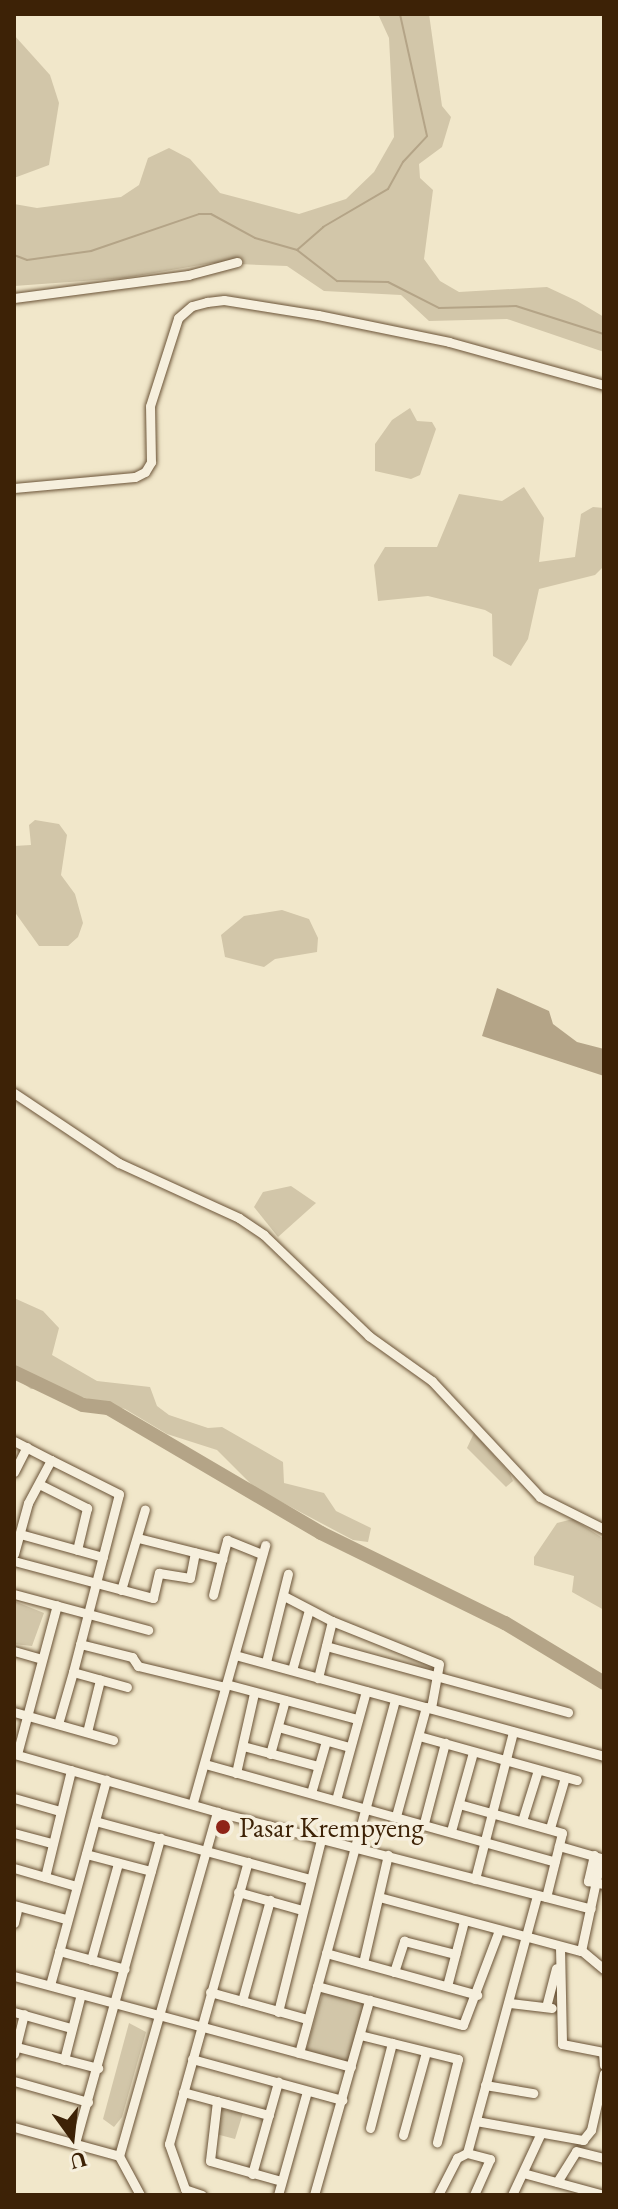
<!DOCTYPE html>
<style>
body{margin:0}
#map{position:relative;width:618px;height:2209px;overflow:hidden;background:#f1e7ca;font-family:"EB Garamond",serif}
div>[style]{position:absolute}
.green>*{inset:0;background:#d2c6a9}
.water>*{inset:0;background:#b4a487}
.stream>*{height:2px;margin:-1px;padding:0 1px;transform-origin:1px;border-radius:1px;background:#b4a487}
.river>*{height:14px;margin:-7px;padding:0 7px;transform-origin:7px;border-radius:7px;background:#b4a487}
.roads{filter:drop-shadow(0 0 2px #6a5337) drop-shadow(0 0 2px #6a5337)}
.minor>*{height:9px;margin:-4.5px;padding:0 4.5px;transform-origin:4.5px;border-radius:4.5px;background:#f6efdd}
.dots>*{width:22px;height:22px;translate:-50% -50%;box-sizing:border-box;border:4px solid #f6efdd;border-radius:50%}
span{translate:-50% -50%;white-space:nowrap;text-align:center;line-height:1.15;-webkit-text-stroke:7px #f6efdd;paint-order:stroke}
.poi-label{font-size:28px;color:#3d2206}
.left{translate:0 -50%;text-align:left}
.frame{position:absolute;inset:0;border:16px solid #3d2206;pointer-events:none}
.north{position:absolute;left:32px;top:2097px;width:80px;height:80px;-webkit-text-stroke:6px #f6efdd;paint-order:stroke;rotate:165deg;font-size:22px;font-weight:700;line-height:32px;text-align:center;color:#3d2206}
.north::after{content:'';display:block;margin:auto;width:28px;height:36px;background:#3d2206;clip-path:polygon(50% 0,100% 100%,50% 72%,0 100%)}
</style>
<div id="map">
<div class="green">
<div style="clip-path:polygon(378px 14px,429px 14px,442px 106px,451px 117px,442px 147px,419px 164px,420px 178px,433px 190px,424px 259px,440px 281px,459px 292px,547px 287px,577px 301px,604px 317px,604px 352px,507px 319px,429px 321px,401px 295px,324px 291px,287px 266px,212px 263px,125px 278px,14px 286px,14px 204px,37px 208px,121px 197px,139px 185px,148px 158px,169px 148px,190px 159px,220px 193px,299px 214px,346px 199px,374px 172px,394px 137px,389px 38px)"></div>
<div style="clip-path:polygon(14px 35px,50px 75px,59px 103px,49px 165px,14px 178px)"></div>
<div style="clip-path:polygon(410px 408px,417px 421px,432px 422px,436px 429px,420px 475px,411px 479px,375px 471px,375px 444px,392px 420px)"></div>
<div style="clip-path:polygon(524px 487px,544px 518px,539px 562px,575px 557px,581px 514px,593px 507px,604px 508px,604px 566px,595px 575px,539px 589px,528px 639px,511px 666px,493px 656px,492px 614px,485px 610px,428px 596px,378px 601px,374px 565px,385px 547px,437px 547px,459px 494px,502px 501px)"></div>
<div style="clip-path:polygon(35px 820px,59px 824px,67px 835px,61px 875px,75px 894px,83px 923px,78px 937px,68px 946px,39px 946px,14px 911px,14px 846px,31px 845px,29px 825px)"></div>
<div style="clip-path:polygon(282px 910px,309px 919px,318px 938px,317px 952px,275px 959px,264px 967px,225px 957px,221px 935px,244px 916px)"></div>
<div style="clip-path:polygon(291px 1186px,316px 1203px,278px 1237px,254px 1207px,263px 1192px)"></div>
<div style="clip-path:polygon(14px 1298px,43px 1311px,59px 1328px,52px 1355px,97px 1381px,150px 1387px,157px 1406px,169px 1415px,208px 1428px,222px 1427px,283px 1462px,284px 1483px,324px 1493px,336px 1511px,371px 1528px,368px 1542px,353px 1540px,255px 1488px,217px 1450px,167px 1434px,125px 1409px,52px 1389px,31px 1389px,14px 1377px)"></div>
<div style="clip-path:polygon(474px 1433px,510px 1474px,513px 1481px,506px 1487px,467px 1448px)"></div>
<div style="clip-path:polygon(573px 1519px,604px 1539px,604px 1610px,572px 1592px,574px 1576px,534px 1565px,534px 1557px,557px 1523px)"></div>
<div style="clip-path:polygon(14px 1601px,44px 1613px,32px 1646px,14px 1644px)"></div>
<div style="clip-path:polygon(323px 1992px,367px 2005px,351px 2063px,306px 2050px)"></div>
<div style="clip-path:polygon(129px 2023px,146px 2032px,122px 2117px,114px 2127px,103px 2119px)"></div>
<div style="clip-path:polygon(221px 2109px,243px 2113px,235px 2139px,216px 2134px)"></div>
</div>
<div class="water">
<div style="clip-path:polygon(497px 988px,549px 1011px,553px 1024px,577px 1042px,604px 1049px,604px 1076px,482px 1036px)"></div>
</div>
<div class="stream">
<div style="left:297px;top:250px;width:51px;rotate:37.8deg"></div>
<div style="left:337px;top:281px;width:51px;rotate:1.1deg"></div>
<div style="left:388px;top:282px;width:57px;rotate:27deg"></div>
<div style="left:439px;top:308px;width:77px;rotate:-1.5deg"></div>
<div style="left:516px;top:306px;width:92px;rotate:17.7deg"></div>
<div style="left:14px;top:255px;width:14px;rotate:21deg"></div>
<div style="left:27px;top:260px;width:65px;rotate:-8deg"></div>
<div style="left:91px;top:251px;width:114px;rotate:-18.9deg"></div>
<div style="left:199px;top:214px;width:12px"></div>
<div style="left:211px;top:214px;width:50px;rotate:28.6deg"></div>
<div style="left:255px;top:238px;width:44px;rotate:15.9deg"></div>
<div style="left:297px;top:250px;width:35px;rotate:-41deg"></div>
<div style="left:323px;top:227px;width:75px;rotate:-30.3deg"></div>
<div style="left:388px;top:189px;width:31px;rotate:-61deg"></div>
<div style="left:403px;top:162px;width:35px;rotate:-47deg"></div>
<div style="left:427px;top:136px;width:125px;rotate:-102.5deg"></div>
</div>
<div class="river">
<div style="left:14px;top:1372px;width:76px;rotate:25.6deg"></div>
<div style="left:83px;top:1405px;width:25px;rotate:7deg"></div>
<div style="left:108px;top:1408px;width:247px;rotate:30.4deg"></div>
<div style="left:321px;top:1533px;width:205px;rotate:26.1deg"></div>
<div style="left:505px;top:1623px;width:116px;rotate:31.2deg"></div>
</div>
<div class="roads">
<div class="minor">
<div style="left:14px;top:298px;width:176px;rotate:-7.5deg"></div>
<div style="left:188px;top:275px;width:51px;rotate:-14.9deg"></div>
<div style="left:14px;top:488px;width:121px;rotate:-5.2deg"></div>
<div style="left:135px;top:477px;width:11px;rotate:-27deg"></div>
<div style="left:145px;top:472px;width:12px;rotate:-59deg"></div>
<div style="left:151px;top:462px;width:56px;rotate:-91deg"></div>
<div style="left:150px;top:406px;width:92px;rotate:-72.3deg"></div>
<div style="left:178px;top:318px;width:18px;rotate:-41deg"></div>
<div style="left:192px;top:306px;width:16px;rotate:-15deg"></div>
<div style="left:207px;top:302px;width:17px;rotate:-7deg"></div>
<div style="left:224px;top:300px;width:95px;rotate:9.1deg"></div>
<div style="left:318px;top:315px;width:134px;rotate:11.6deg"></div>
<div style="left:449px;top:342px;width:161px;rotate:15.5deg"></div>
<div style="left:14px;top:1093px;width:126px;rotate:33.7deg"></div>
<div style="left:119px;top:1163px;width:132px;rotate:24.6deg"></div>
<div style="left:239px;top:1218px;width:30px;rotate:34deg"></div>
<div style="left:264px;top:1235px;width:146px;rotate:43.9deg"></div>
<div style="left:369px;top:1336px;width:77px;rotate:35.5deg"></div>
<div style="left:432px;top:1381px;width:158px;rotate:47deg"></div>
<div style="left:540px;top:1497px;width:72px;rotate:26.6deg"></div>
<div style="left:14px;top:1441px;width:42px;rotate:27.2deg"></div>
<div style="left:51px;top:1460px;width:49px;rotate:118.1deg"></div>
<div style="left:28px;top:1503px;width:53px;rotate:105.4deg"></div>
<div style="left:51px;top:1460px;width:76px;rotate:26.6deg"></div>
<div style="left:119px;top:1494px;width:184px;rotate:104.5deg"></div>
<div style="left:73px;top:1672px;width:56px;rotate:15.5deg"></div>
<div style="left:14px;top:1472px;width:28px;rotate:-63deg"></div>
<div style="left:39px;top:1484px;width:54px;rotate:26.6deg"></div>
<div style="left:87px;top:1508px;width:43px;rotate:103.4deg"></div>
<div style="left:20px;top:1534px;width:86px;rotate:15.5deg"></div>
<div style="left:138px;top:1538px;width:87px;rotate:14deg"></div>
<div style="left:222px;top:1559px;width:37px;rotate:104deg"></div>
<div style="left:222px;top:1559px;width:20px;rotate:-75deg"></div>
<div style="left:227px;top:1540px;width:38px;rotate:22deg"></div>
<div style="left:14px;top:1561px;width:144px;rotate:14.9deg"></div>
<div style="left:153px;top:1598px;width:26px;rotate:-77deg"></div>
<div style="left:159px;top:1573px;width:31px;rotate:9deg"></div>
<div style="left:190px;top:1578px;width:26px;rotate:-79deg"></div>
<div style="left:121px;top:1590px;width:84px;rotate:-73.5deg"></div>
<div style="left:14px;top:1594px;width:139px;rotate:15deg"></div>
<div style="left:284px;top:1596px;width:54px;rotate:27.5deg"></div>
<div style="left:332px;top:1621px;width:59px;rotate:103.8deg"></div>
<div style="left:332px;top:1621px;width:115px;rotate:21.9deg"></div>
<div style="left:439px;top:1664px;width:45px;rotate:100.3deg"></div>
<div style="left:80px;top:1644px;width:54px;rotate:14deg"></div>
<div style="left:132px;top:1657px;width:11px;rotate:56deg"></div>
<div style="left:138px;top:1666px;width:89px;rotate:13.6deg"></div>
<div style="left:326px;top:1646px;width:251px;rotate:15.3deg"></div>
<div style="left:14px;top:1651px;width:29px;rotate:16deg"></div>
<div style="left:235px;top:1655px;width:383px;rotate:15.3deg"></div>
<div style="left:266px;top:1662px;width:91px;rotate:-76deg"></div>
<div style="left:292px;top:1670px;width:62px;rotate:-74.2deg"></div>
<div style="left:226px;top:1684px;width:136px;rotate:15deg"></div>
<div style="left:14px;top:1712px;width:103px;rotate:15.8deg"></div>
<div style="left:58px;top:1724px;width:54px;rotate:-73.9deg"></div>
<div style="left:278px;top:1727px;width:74px;rotate:15.7deg"></div>
<div style="left:87px;top:1732px;width:54px;rotate:-76deg"></div>
<div style="left:419px;top:1736px;width:164px;rotate:15.6deg"></div>
<div style="left:243px;top:1746px;width:78px;rotate:14.9deg"></div>
<div style="left:14px;top:1754px;width:211px;rotate:15.9deg"></div>
<div style="left:217px;top:1812px;width:386px;rotate:14.5deg"></div>
<div style="left:17px;top:1754px;width:154px;rotate:-75deg"></div>
<div style="left:270px;top:1754px;width:56px;rotate:-74.5deg"></div>
<div style="left:205px;top:1764px;width:363px;rotate:15.6deg"></div>
<div style="left:236px;top:1773px;width:82px;rotate:-77.3deg"></div>
<div style="left:311px;top:1793px;width:54px;rotate:-73.9deg"></div>
<div style="left:14px;top:1798px;width:48px;rotate:15.8deg"></div>
<div style="left:336px;top:1800px;width:113px;rotate:-74.6deg"></div>
<div style="left:193px;top:1802px;width:267px;rotate:-74.3deg"></div>
<div style="left:459px;top:1804px;width:107px;rotate:15.7deg"></div>
<div style="left:562px;top:1833px;width:66px;rotate:104deg"></div>
<div style="left:396px;top:1816px;width:113px;rotate:-74.6deg"></div>
<div style="left:95px;top:1821px;width:223px;rotate:15.1deg"></div>
<div style="left:522px;top:1821px;width:53px;rotate:-72.6deg"></div>
<div style="left:424px;top:1823px;width:83px;rotate:-75.3deg"></div>
<div style="left:550px;top:1828px;width:53px;rotate:-73.6deg"></div>
<div style="left:451px;top:1831px;width:82px;rotate:-74.4deg"></div>
<div style="left:14px;top:1833px;width:39px;rotate:15deg"></div>
<div style="left:86px;top:1854px;width:67px;rotate:14.7deg"></div>
<div style="left:594px;top:1855px;width:27px;rotate:103deg"></div>
<div style="left:588px;top:1881px;width:16px;rotate:11deg"></div>
<div style="left:14px;top:1868px;width:65px;rotate:16.2deg"></div>
<div style="left:45px;top:1877px;width:110px;rotate:-76.3deg"></div>
<div style="left:475px;top:1879px;width:152px;rotate:-75.5deg"></div>
<div style="left:238px;top:1892px;width:66px;rotate:15.7deg"></div>
<div style="left:379px;top:1897px;width:209px;rotate:15deg"></div>
<div style="left:581px;top:1951px;width:95px;rotate:-77.9deg"></div>
<div style="left:601px;top:1858px;width:44px;rotate:-164.1deg"></div>
<div style="left:14px;top:1905px;width:54px;rotate:15.1deg"></div>
<div style="left:14px;top:1923px;width:17px;rotate:-77deg"></div>
<div style="left:560px;top:1947px;width:97px;rotate:88.8deg"></div>
<div style="left:562px;top:2044px;width:42px;rotate:11deg"></div>
<div style="left:603px;top:2052px;width:13px;rotate:86deg"></div>
<div style="left:581px;top:1950px;width:30px;rotate:40deg"></div>
<div style="left:59px;top:1951px;width:68px;rotate:15.3deg"></div>
<div style="left:326px;top:1953px;width:157px;rotate:15.5deg"></div>
<div style="left:91px;top:1960px;width:101px;rotate:-74.4deg"></div>
<div style="left:363px;top:1963px;width:111px;rotate:-77deg"></div>
<div style="left:394px;top:1972px;width:33px;rotate:-72deg"></div>
<div style="left:404px;top:1941px;width:53px;rotate:14.3deg"></div>
<div style="left:14px;top:1976px;width:349px;rotate:15.1deg"></div>
<div style="left:50px;top:1985px;width:213px;rotate:-74.7deg"></div>
<div style="left:317px;top:1986px;width:151px;rotate:15deg"></div>
<div style="left:463px;top:2025px;width:102px;rotate:-69.2deg"></div>
<div style="left:447px;top:1986px;width:67px;rotate:-75.3deg"></div>
<div style="left:210px;top:1992px;width:101px;rotate:15.6deg"></div>
<div style="left:242px;top:2001px;width:105px;rotate:-74.5deg"></div>
<div style="left:510px;top:2003px;width:42px;rotate:6.8deg"></div>
<div style="left:546px;top:2007px;width:40px;rotate:-75.6deg"></div>
<div style="left:14px;top:2012px;width:59px;rotate:15.7deg"></div>
<div style="left:278px;top:2012px;width:178px;rotate:-76deg"></div>
<div style="left:360px;top:2035px;width:101px;rotate:13.8deg"></div>
<div style="left:458px;top:2059px;width:86px;rotate:104.2deg"></div>
<div style="left:17px;top:2047px;width:84px;rotate:14.5deg"></div>
<div style="left:299px;top:2053px;width:366px;rotate:-74.8deg"></div>
<div style="left:14px;top:2054px;width:41px;rotate:-76deg"></div>
<div style="left:192px;top:2059px;width:156px;rotate:15.3deg"></div>
<div style="left:64px;top:2060px;width:68px;rotate:-75.6deg"></div>
<div style="left:14px;top:2081px;width:77px;rotate:15.8deg"></div>
<div style="left:485px;top:2085px;width:49px;rotate:9.5deg"></div>
<div style="left:183px;top:2092px;width:89px;rotate:15deg"></div>
<div style="left:217px;top:2101px;width:60px;rotate:96.7deg"></div>
<div style="left:210px;top:2161px;width:74px;rotate:15.7deg"></div>
<div style="left:476px;top:2121px;width:109px;rotate:10.1deg"></div>
<div style="left:583px;top:2140px;width:13px;rotate:-51deg"></div>
<div style="left:591px;top:2130px;width:58px;rotate:-77.2deg"></div>
<div style="left:14px;top:2127px;width:109px;rotate:15.4deg"></div>
<div style="left:119px;top:2156px;width:44px;rotate:61.7deg"></div>
<div style="left:370px;top:2128px;width:88px;rotate:-75.5deg"></div>
<div style="left:403px;top:2135px;width:86px;rotate:-74.5deg"></div>
<div style="left:75px;top:2143px;width:317px;rotate:-74.4deg"></div>
<div style="left:467px;top:2153px;width:24px;rotate:15deg"></div>
<div style="left:490px;top:2159px;width:39px;rotate:114deg"></div>
<div style="left:119px;top:2156px;width:358px;rotate:-74.1deg"></div>
<div style="left:523px;top:2173px;width:84px;rotate:15.2deg"></div>
<div style="left:252px;top:2174px;width:96px;rotate:-74.2deg"></div>
<div style="left:557px;top:2182px;width:36px;rotate:-58deg"></div>
<div style="left:576px;top:2151px;width:29px;rotate:14deg"></div>
<div style="left:202px;top:2195px;width:18px;rotate:-161deg"></div>
<div style="left:185px;top:2189px;width:48px;rotate:-109.6deg"></div>
<div style="left:169px;top:2144px;width:293px;rotate:-74.4deg"></div>
<div style="left:278px;top:2195px;width:108px;rotate:-74.4deg"></div>
<div style="left:314px;top:2195px;width:203px;rotate:-74.2deg"></div>
<div style="left:438px;top:2195px;width:42px;rotate:-62.8deg"></div>
<div style="left:457px;top:2158px;width:11px;rotate:-27deg"></div>
<div style="left:467px;top:2153px;width:267px;rotate:-74.8deg"></div>
<div style="left:512px;top:2195px;width:66px;rotate:-65deg"></div>
</div>
</div>
<div class="dots">
<div style="left:223px;top:1827px;background:#8f2418"></div>
</div>
<div class="poi-label">
<span class="left" style="left:239px;top:1827px">Pasar Krempyeng</span>
</div>
<div class="frame"></div>
<div class="north">U</div>
</div>
